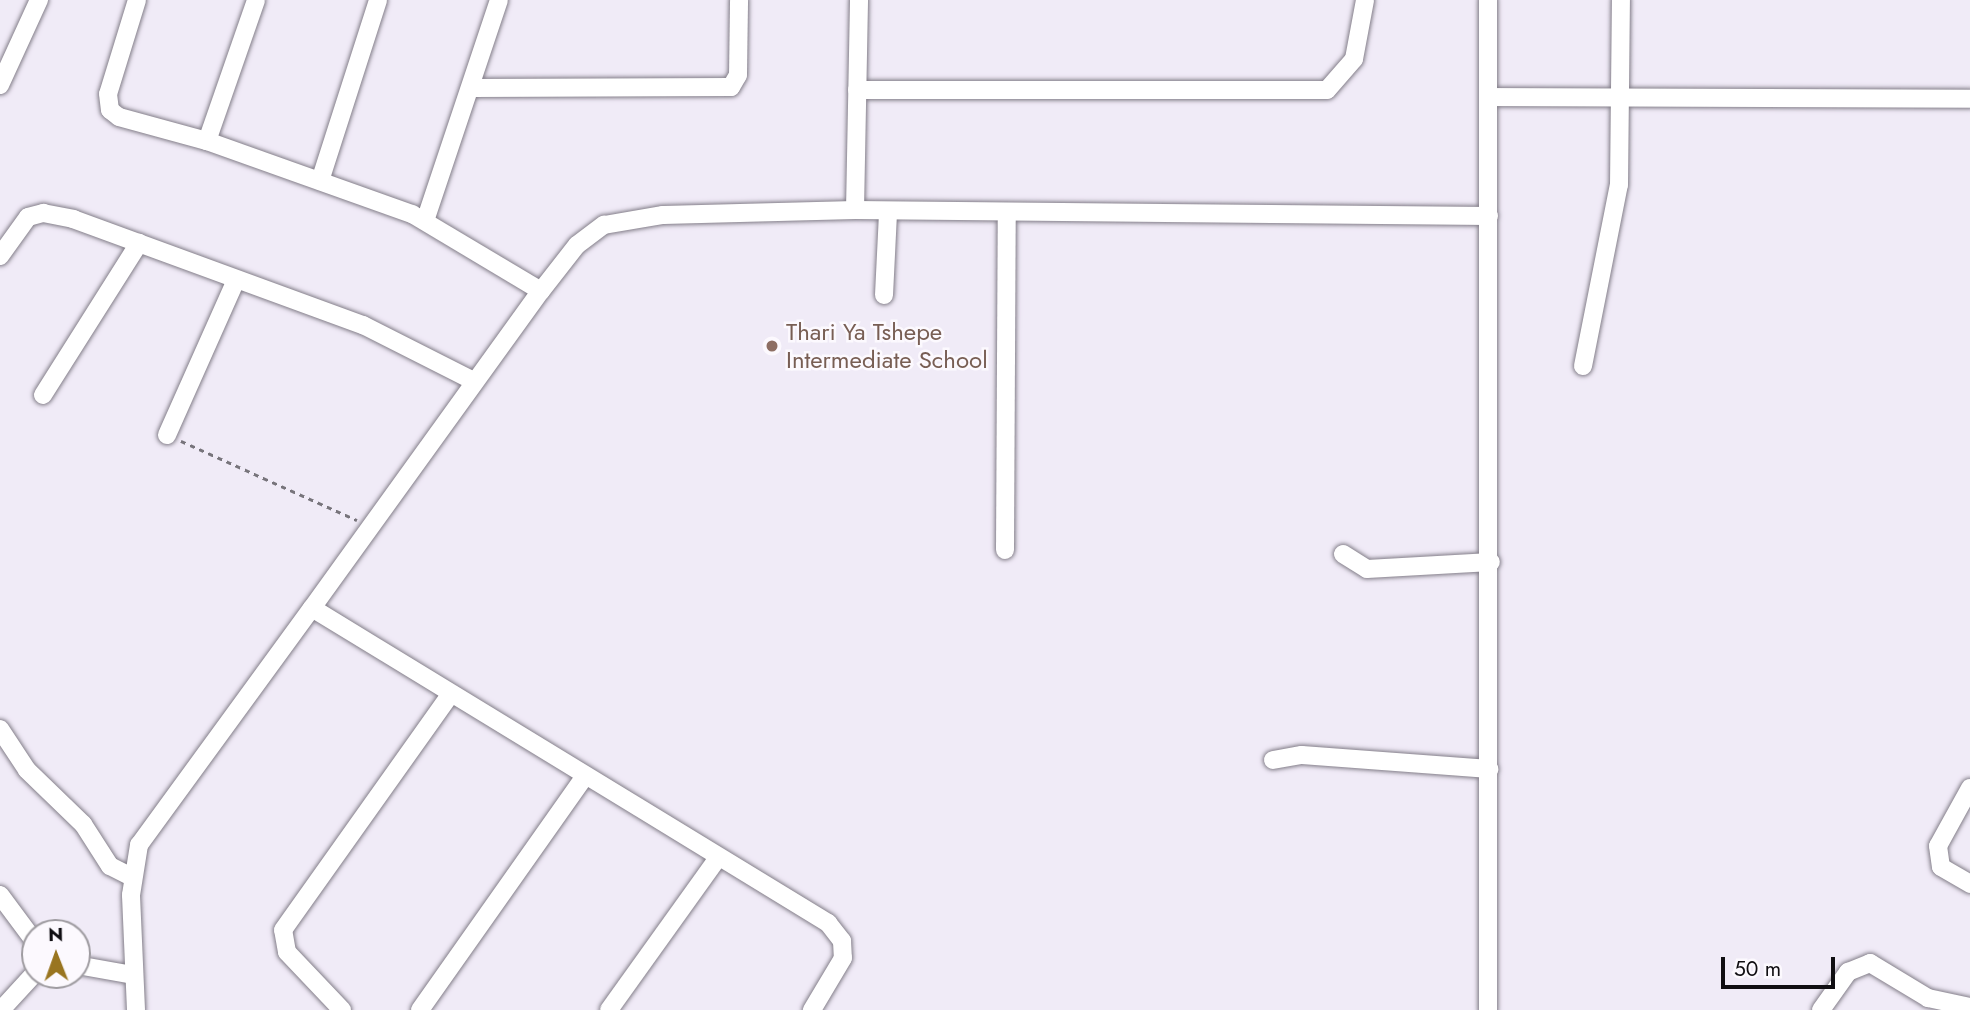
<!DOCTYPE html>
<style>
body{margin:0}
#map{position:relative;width:1970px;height:1010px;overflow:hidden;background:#f0ebf7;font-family:Jost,sans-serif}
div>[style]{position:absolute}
.path>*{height:2.5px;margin-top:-1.25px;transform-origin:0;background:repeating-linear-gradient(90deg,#77747b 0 5px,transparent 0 10px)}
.roads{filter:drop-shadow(0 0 2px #837e89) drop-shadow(0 0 2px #837e89)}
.minor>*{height:18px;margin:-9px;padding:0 9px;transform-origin:9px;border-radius:9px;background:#fff}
.dots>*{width:19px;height:19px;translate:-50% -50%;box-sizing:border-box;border:4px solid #fcf9fe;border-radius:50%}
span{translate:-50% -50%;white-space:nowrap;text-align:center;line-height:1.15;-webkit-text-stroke:5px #fcf9fe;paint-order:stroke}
.education-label{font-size:24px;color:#785e54}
.left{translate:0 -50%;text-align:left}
.north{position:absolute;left:21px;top:919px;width:70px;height:70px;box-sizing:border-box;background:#fcf9fe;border:2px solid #9e9ba0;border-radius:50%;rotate:359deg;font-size:19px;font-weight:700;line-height:28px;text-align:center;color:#100e12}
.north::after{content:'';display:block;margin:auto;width:24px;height:32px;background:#997520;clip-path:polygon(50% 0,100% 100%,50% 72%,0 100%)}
.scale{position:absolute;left:1721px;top:957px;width:114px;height:32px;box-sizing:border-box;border:4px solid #100e12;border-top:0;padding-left:9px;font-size:21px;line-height:24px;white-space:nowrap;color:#100e12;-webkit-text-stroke:5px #fcf9fe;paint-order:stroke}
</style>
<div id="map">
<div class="path">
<div style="left:181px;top:441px;width:193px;rotate:24.2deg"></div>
</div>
<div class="roads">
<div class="minor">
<div style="left:137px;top:0;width:98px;rotate:107.1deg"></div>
<div style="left:108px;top:94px;width:16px;rotate:83deg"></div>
<div style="left:110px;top:110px;width:11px;rotate:38deg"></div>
<div style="left:119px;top:117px;width:91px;rotate:15.3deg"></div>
<div style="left:207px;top:141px;width:218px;rotate:19.6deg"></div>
<div style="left:412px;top:214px;width:150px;rotate:30.8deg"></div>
<div style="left:1488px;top:0;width:1010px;rotate:90deg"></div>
<div style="left:0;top:85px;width:94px;rotate:-65.4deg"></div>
<div style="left:472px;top:88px;width:259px;rotate:-0.2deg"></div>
<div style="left:731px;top:87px;width:14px;rotate:-60deg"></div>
<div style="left:738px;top:75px;width:75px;rotate:-89.2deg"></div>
<div style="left:857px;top:90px;width:470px"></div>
<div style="left:1327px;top:90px;width:41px;rotate:-48.9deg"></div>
<div style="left:1354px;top:59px;width:60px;rotate:-79.4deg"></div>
<div style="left:1488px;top:97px;width:482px;rotate:0.2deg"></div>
<div style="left:207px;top:141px;width:149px;rotate:-70.8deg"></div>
<div style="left:320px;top:181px;width:190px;rotate:-72.2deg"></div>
<div style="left:855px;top:210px;width:210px;rotate:-88.9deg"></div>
<div style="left:425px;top:221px;width:233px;rotate:-71.5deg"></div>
<div style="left:0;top:256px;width:48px;rotate:-54.3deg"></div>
<div style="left:28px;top:217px;width:16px;rotate:-15deg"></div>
<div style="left:43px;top:213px;width:31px;rotate:11deg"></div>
<div style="left:73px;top:219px;width:309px;rotate:20.1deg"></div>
<div style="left:363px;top:325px;width:124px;rotate:26.8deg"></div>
<div style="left:884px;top:295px;width:83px;rotate:-87.2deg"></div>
<div style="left:1583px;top:366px;width:185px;rotate:-78.8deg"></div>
<div style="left:1619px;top:185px;width:185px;rotate:-89.4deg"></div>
<div style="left:43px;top:395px;width:180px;rotate:-57.7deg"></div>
<div style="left:167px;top:435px;width:170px;rotate:-66deg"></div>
<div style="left:1005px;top:550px;width:338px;rotate:-89.7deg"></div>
<div style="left:1343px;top:554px;width:28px;rotate:32deg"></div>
<div style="left:1367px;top:569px;width:124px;rotate:-3.2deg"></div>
<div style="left:312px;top:608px;width:391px;rotate:-54.2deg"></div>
<div style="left:541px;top:291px;width:58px;rotate:-52deg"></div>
<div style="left:577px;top:245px;width:34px;rotate:-37deg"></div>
<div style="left:604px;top:225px;width:60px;rotate:-9.6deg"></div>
<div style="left:663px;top:215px;width:192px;rotate:-1.5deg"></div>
<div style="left:855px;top:210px;width:634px;rotate:0.54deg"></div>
<div style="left:0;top:729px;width:49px;rotate:56.6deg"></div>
<div style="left:27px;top:770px;width:78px;rotate:44deg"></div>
<div style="left:83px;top:824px;width:50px;rotate:57.3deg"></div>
<div style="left:110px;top:866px;width:25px;rotate:27deg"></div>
<div style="left:1273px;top:760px;width:29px;rotate:-10deg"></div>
<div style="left:1302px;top:755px;width:188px;rotate:4.3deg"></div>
<div style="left:1970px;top:788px;width:66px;rotate:118.9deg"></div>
<div style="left:1938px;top:846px;width:21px;rotate:82deg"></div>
<div style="left:1941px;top:867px;width:34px;rotate:30deg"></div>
<div style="left:0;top:895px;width:59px;rotate:53.3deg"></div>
<div style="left:77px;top:965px;width:57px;rotate:10.1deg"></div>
<div style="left:1px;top:1010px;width:50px;rotate:-47.4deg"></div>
<div style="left:136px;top:1010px;width:115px;rotate:-92.5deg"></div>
<div style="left:131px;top:895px;width:51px;rotate:-80.9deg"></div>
<div style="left:139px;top:845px;width:293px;rotate:-53.9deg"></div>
<div style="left:312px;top:608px;width:605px;rotate:31.4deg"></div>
<div style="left:828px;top:923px;width:23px;rotate:52deg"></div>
<div style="left:842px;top:941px;width:17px;rotate:87deg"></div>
<div style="left:843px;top:958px;width:61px;rotate:120.8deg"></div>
<div style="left:342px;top:1010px;width:80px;rotate:-133.5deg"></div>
<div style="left:287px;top:952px;width:22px;rotate:-100deg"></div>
<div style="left:283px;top:930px;width:287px;rotate:-54.6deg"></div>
<div style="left:420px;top:1010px;width:286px;rotate:-54.8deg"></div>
<div style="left:609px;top:1010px;width:187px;rotate:-54.4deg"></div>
<div style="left:1821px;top:1010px;width:47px;rotate:-54.6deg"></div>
<div style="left:1848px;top:972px;width:24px;rotate:-22deg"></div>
<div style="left:1870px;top:963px;width:68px;rotate:31.1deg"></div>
<div style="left:1928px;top:998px;width:43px;rotate:12.1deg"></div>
</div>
</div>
<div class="dots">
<div style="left:772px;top:346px;background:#8d6e63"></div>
</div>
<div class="education-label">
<span class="left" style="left:786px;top:346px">Thari Ya Tshepe<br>Intermediate School</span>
</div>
<div class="north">N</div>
<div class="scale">50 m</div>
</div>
